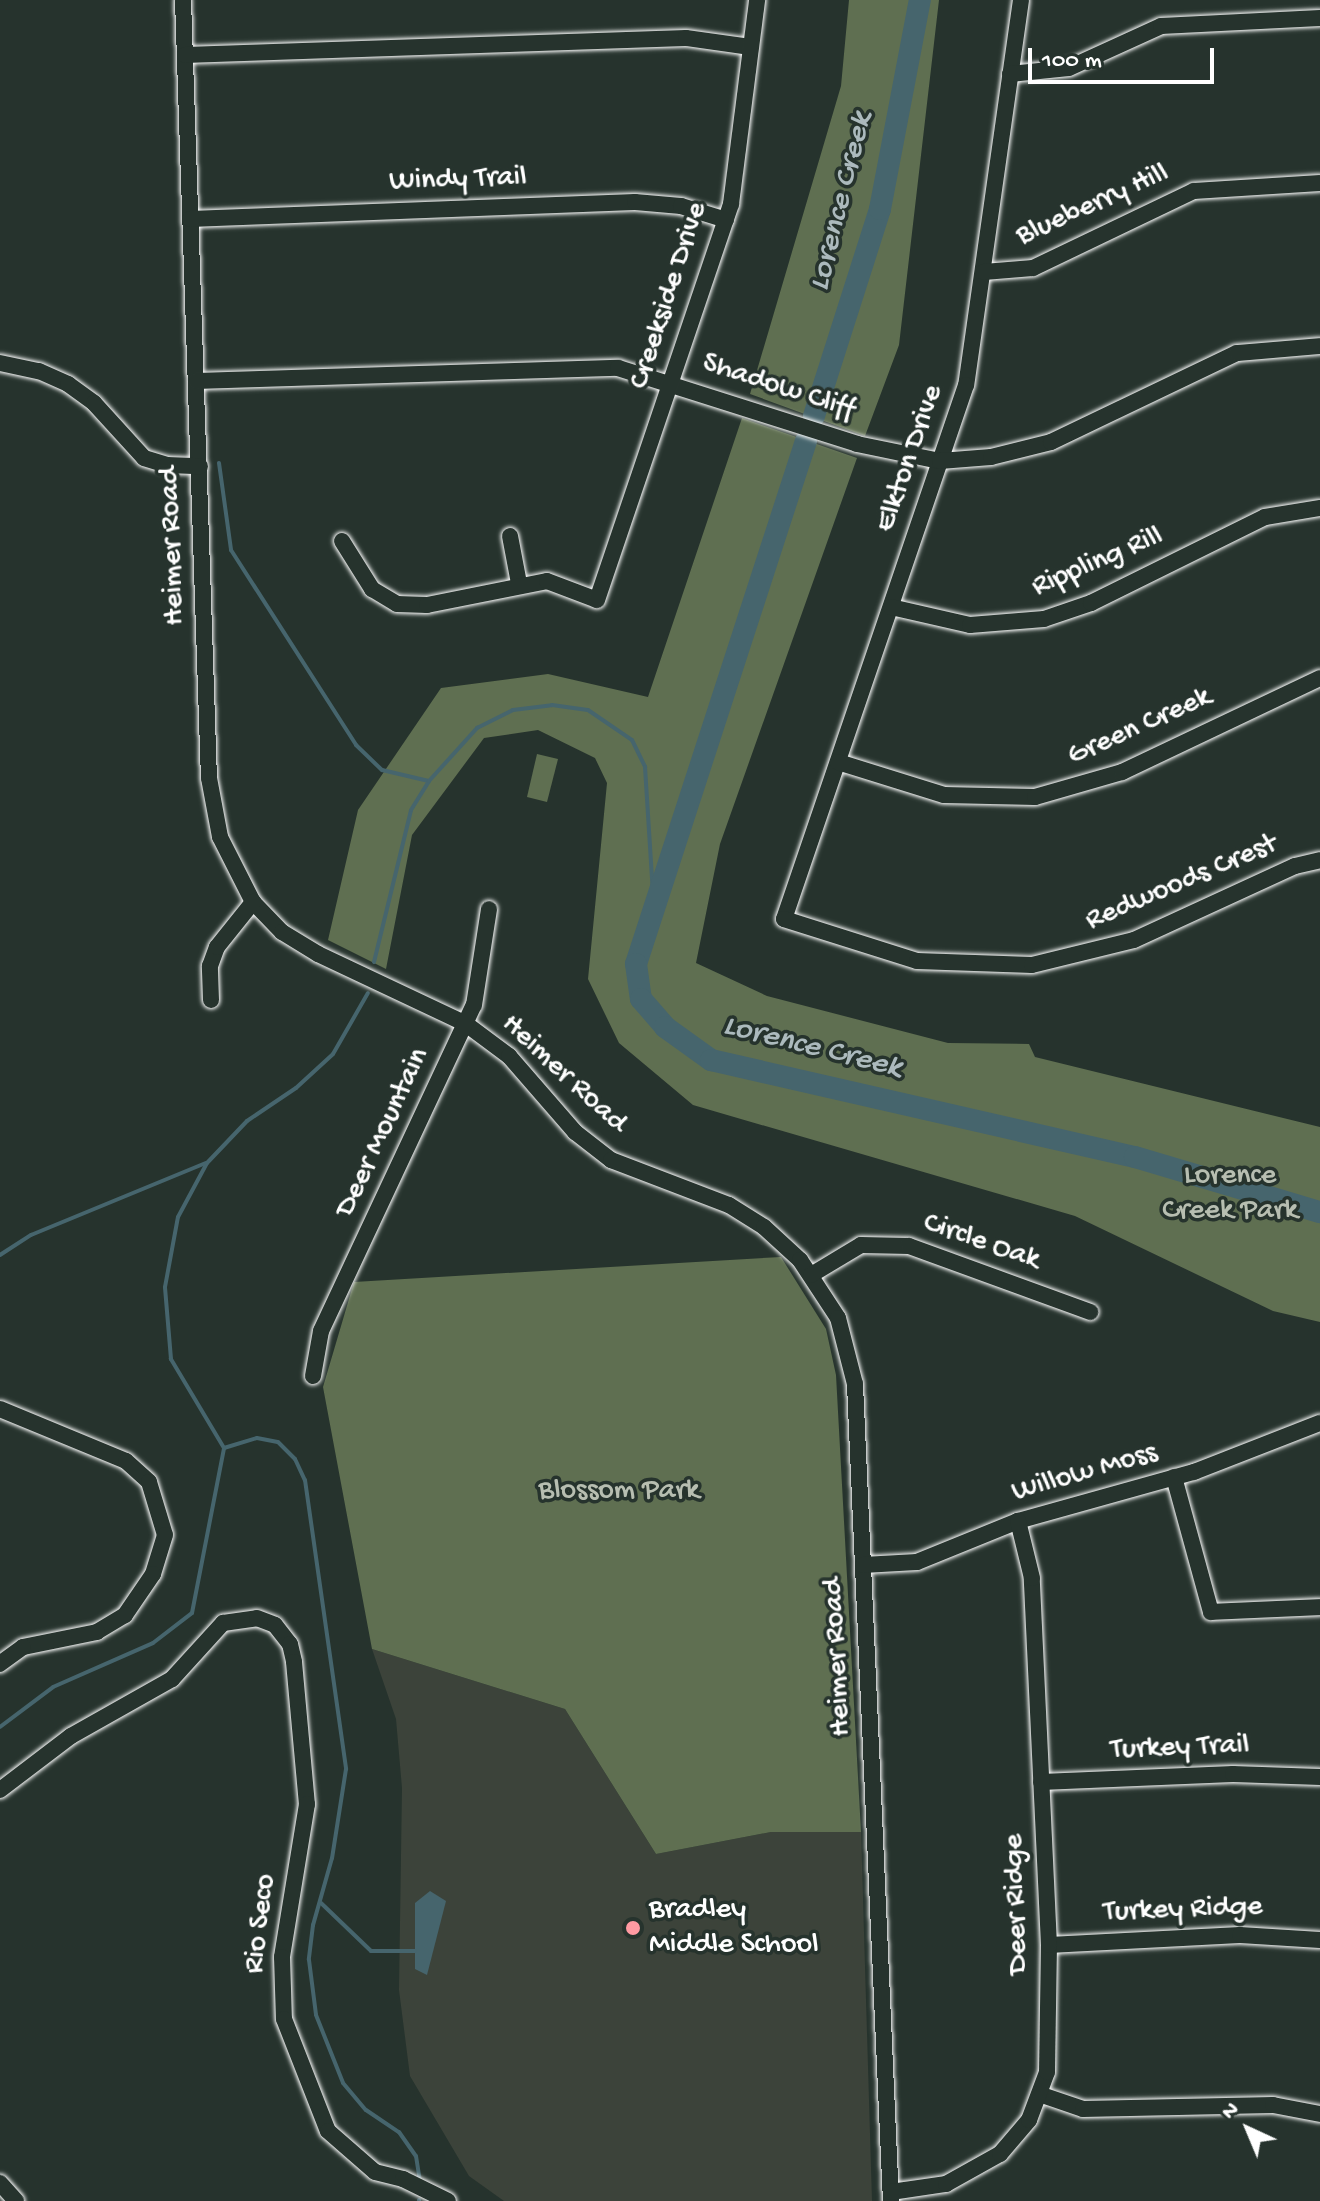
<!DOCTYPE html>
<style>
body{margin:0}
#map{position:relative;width:1320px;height:2201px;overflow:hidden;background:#26332d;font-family:"Gochi Hand",sans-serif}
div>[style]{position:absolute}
.built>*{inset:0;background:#3c433a}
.green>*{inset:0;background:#5f6f51}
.water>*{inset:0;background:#46656d}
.stream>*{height:4px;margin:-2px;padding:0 2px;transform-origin:2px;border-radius:2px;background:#46656d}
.river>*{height:22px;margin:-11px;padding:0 11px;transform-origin:11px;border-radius:11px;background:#46656d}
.roads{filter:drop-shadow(0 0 2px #fff) drop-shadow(0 0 2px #fff)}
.minor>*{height:16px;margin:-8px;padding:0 8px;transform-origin:8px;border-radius:8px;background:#26332d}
.dots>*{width:22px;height:22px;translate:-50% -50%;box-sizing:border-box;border:4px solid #26332d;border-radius:50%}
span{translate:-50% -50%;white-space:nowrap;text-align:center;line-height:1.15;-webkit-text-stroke:7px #26332d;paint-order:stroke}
.street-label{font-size:30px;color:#fff}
.park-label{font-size:30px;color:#b7beb1}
.poi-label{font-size:30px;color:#fff}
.left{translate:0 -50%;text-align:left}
.water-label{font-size:32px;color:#acbabd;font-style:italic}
.north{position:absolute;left:1208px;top:2089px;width:80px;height:80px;-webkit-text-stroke:6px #26332d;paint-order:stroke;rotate:316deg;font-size:22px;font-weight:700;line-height:32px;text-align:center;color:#fff}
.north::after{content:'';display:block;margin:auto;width:28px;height:36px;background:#fff;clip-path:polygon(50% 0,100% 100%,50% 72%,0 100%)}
.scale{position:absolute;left:1028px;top:48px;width:186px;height:36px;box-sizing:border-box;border:4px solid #fff;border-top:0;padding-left:10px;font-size:24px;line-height:28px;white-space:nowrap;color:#fff;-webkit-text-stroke:6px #26332d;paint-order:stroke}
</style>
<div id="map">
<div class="built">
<div style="clip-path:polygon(372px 1649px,565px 1709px,656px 1854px,771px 1832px,861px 1832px,872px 2201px,504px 2201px,469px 2176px,410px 2076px,399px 1990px,402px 1788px,396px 1719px)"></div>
</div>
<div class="green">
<div style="clip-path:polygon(849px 0,939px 0,899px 345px,865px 436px,750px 394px,841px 86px)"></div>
<div style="clip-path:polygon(742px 418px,857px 458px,720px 844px,696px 963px,767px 996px,948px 1043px,1029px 1044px,1035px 1057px,1320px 1127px,1320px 1322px,1273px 1311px,1075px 1216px,693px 1105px,619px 1043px,588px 979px,607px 783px,595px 758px,538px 730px,484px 738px,412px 835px,386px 969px,328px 940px,358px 810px,441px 688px,548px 674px,648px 697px)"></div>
<div style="clip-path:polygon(537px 754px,558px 759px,547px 802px,527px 797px)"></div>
<div style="clip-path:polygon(781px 1257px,826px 1329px,836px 1375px,861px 1832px,771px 1832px,656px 1854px,565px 1709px,372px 1649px,323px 1387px,354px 1282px)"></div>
</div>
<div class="water">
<div style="clip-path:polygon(430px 1891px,446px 1901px,427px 1975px,415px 1969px,415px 1903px)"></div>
</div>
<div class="stream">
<div style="left:219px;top:463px;width:88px;rotate:82.1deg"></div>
<div style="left:231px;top:550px;width:232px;rotate:57.3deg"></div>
<div style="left:356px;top:745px;width:36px;rotate:44deg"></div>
<div style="left:382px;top:770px;width:48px;rotate:13.2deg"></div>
<div style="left:374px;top:962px;width:156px;rotate:-76.3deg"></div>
<div style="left:411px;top:810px;width:34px;rotate:-58deg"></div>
<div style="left:429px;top:781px;width:72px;rotate:-47.8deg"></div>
<div style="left:477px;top:728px;width:40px;rotate:-26.6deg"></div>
<div style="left:513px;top:710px;width:39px;rotate:-7deg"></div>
<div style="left:552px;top:705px;width:36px;rotate:8deg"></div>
<div style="left:588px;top:710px;width:53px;rotate:34.3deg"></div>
<div style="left:632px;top:740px;width:30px;rotate:64deg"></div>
<div style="left:645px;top:767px;width:142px;rotate:86.4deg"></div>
<div style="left:0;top:1255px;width:37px;rotate:-33deg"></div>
<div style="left:31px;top:1235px;width:189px;rotate:-22.4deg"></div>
<div style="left:224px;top:1448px;width:34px;rotate:-17deg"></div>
<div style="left:257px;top:1438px;width:21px;rotate:11deg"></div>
<div style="left:278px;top:1442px;width:24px;rotate:45deg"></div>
<div style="left:295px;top:1459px;width:23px;rotate:65deg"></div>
<div style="left:305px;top:1480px;width:292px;rotate:81.9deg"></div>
<div style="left:346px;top:1769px;width:90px;rotate:98.9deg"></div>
<div style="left:332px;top:1858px;width:70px;rotate:105.8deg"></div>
<div style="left:313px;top:1925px;width:35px;rotate:97deg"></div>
<div style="left:309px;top:1960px;width:55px;rotate:82.7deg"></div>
<div style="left:316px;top:2015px;width:73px;rotate:68.3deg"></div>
<div style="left:343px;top:2083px;width:35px;rotate:50deg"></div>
<div style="left:366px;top:2110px;width:40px;rotate:34deg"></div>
<div style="left:399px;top:2132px;width:29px;rotate:55deg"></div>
<div style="left:416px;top:2156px;width:24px;rotate:81deg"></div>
<div style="left:0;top:1727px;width:66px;rotate:-37deg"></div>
<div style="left:53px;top:1687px;width:109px;rotate:-23.7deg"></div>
<div style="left:153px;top:1643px;width:49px;rotate:-37.6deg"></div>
<div style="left:192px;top:1613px;width:168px;rotate:-79deg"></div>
<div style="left:224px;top:1448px;width:104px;rotate:-120.8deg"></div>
<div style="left:171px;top:1359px;width:72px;rotate:-94.8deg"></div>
<div style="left:165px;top:1287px;width:71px;rotate:-79.5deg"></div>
<div style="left:178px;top:1217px;width:61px;rotate:-61.8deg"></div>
<div style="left:207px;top:1163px;width:58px;rotate:-46.4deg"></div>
<div style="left:247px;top:1121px;width:59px;rotate:-34deg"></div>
<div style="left:296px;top:1088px;width:50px;rotate:-42.6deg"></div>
<div style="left:333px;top:1054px;width:70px;rotate:-60.2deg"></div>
<div style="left:321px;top:1903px;width:69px;rotate:43.8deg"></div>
<div style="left:371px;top:1951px;width:44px"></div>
<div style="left:419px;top:2201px;width:1px;rotate:-90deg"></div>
</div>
<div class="river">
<div style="left:814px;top:416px;width:217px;rotate:-72.3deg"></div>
<div style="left:880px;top:209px;width:213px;rotate:-79.2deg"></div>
<div style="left:806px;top:441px;width:550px;rotate:108.01deg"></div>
<div style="left:636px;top:964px;width:35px;rotate:82deg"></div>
<div style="left:641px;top:999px;width:37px;rotate:49deg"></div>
<div style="left:665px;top:1027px;width:57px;rotate:35.7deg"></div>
<div style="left:711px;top:1060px;width:435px;rotate:12.9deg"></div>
<div style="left:1135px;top:1157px;width:193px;rotate:16.6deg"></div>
</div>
<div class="roads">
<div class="minor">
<div style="left:183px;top:0;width:778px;rotate:88.09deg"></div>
<div style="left:209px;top:778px;width:60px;rotate:79.4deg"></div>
<div style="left:220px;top:837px;width:73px;rotate:63.1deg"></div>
<div style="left:253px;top:902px;width:42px;rotate:46deg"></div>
<div style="left:282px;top:932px;width:42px;rotate:31.4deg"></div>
<div style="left:318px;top:954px;width:164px;rotate:25.3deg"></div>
<div style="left:466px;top:1024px;width:54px;rotate:36.7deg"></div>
<div style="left:509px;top:1056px;width:101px;rotate:49deg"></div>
<div style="left:575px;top:1132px;width:46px;rotate:37.9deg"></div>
<div style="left:611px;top:1160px;width:126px;rotate:20.9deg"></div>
<div style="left:729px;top:1205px;width:41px;rotate:32.2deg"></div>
<div style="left:764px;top:1227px;width:49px;rotate:42.5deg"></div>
<div style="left:800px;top:1260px;width:69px;rotate:56.8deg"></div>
<div style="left:838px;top:1318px;width:68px;rotate:75.6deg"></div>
<div style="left:855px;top:1384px;width:818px;rotate:87.48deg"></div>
<div style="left:1021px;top:0;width:389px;rotate:98.1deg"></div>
<div style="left:966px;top:385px;width:564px;rotate:108.82deg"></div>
<div style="left:784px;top:919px;width:139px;rotate:17.5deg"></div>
<div style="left:917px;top:961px;width:115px;rotate:2deg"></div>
<div style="left:1032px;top:965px;width:105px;rotate:-13.8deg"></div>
<div style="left:1134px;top:940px;width:177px;rotate:-24.7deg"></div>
<div style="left:1295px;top:866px;width:26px;rotate:-13deg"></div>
<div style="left:185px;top:55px;width:501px;rotate:-1.94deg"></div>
<div style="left:686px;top:38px;width:65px;rotate:8deg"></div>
<div style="left:1010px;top:74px;width:59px;rotate:-5.8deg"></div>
<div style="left:1069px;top:68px;width:101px;rotate:-24.5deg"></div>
<div style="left:1161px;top:26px;width:159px;rotate:-2.9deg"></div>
<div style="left:190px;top:219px;width:445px;rotate:-2.2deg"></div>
<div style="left:635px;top:202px;width:46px;rotate:5deg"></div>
<div style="left:681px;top:206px;width:47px;rotate:17.3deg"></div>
<div style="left:984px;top:272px;width:49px;rotate:-4.7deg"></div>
<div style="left:1033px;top:268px;width:178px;rotate:-25.6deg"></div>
<div style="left:1194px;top:191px;width:126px;rotate:-3.6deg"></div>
<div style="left:0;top:363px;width:40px;rotate:12deg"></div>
<div style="left:39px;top:371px;width:32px;rotate:24deg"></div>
<div style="left:68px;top:384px;width:32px;rotate:36deg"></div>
<div style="left:94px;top:403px;width:74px;rotate:47.7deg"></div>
<div style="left:144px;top:458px;width:24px;rotate:17deg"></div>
<div style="left:167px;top:465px;width:33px;rotate:2deg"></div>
<div style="left:196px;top:381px;width:422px;rotate:-1.8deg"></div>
<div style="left:618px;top:368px;width:251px;rotate:17.6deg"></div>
<div style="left:857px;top:444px;width:85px;rotate:11.6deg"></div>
<div style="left:940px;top:461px;width:51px;rotate:-4.5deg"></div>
<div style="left:991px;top:457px;width:62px;rotate:-14deg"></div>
<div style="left:1051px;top:442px;width:206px;rotate:-25.6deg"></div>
<div style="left:1237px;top:353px;width:83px;rotate:-4.8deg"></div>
<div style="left:510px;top:536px;width:48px;rotate:79.2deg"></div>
<div style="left:342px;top:541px;width:57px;rotate:58deg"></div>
<div style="left:372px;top:589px;width:29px;rotate:31deg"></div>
<div style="left:397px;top:604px;width:30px;rotate:2deg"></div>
<div style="left:427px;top:605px;width:122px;rotate:-11.3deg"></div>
<div style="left:547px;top:581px;width:53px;rotate:20.8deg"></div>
<div style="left:597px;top:600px;width:418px;rotate:-71.3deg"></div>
<div style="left:731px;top:204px;width:206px;rotate:-82.7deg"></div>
<div style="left:891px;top:607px;width:81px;rotate:12.8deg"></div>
<div style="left:970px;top:625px;width:74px;rotate:-4.6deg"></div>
<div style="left:1044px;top:619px;width:50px;rotate:-18.8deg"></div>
<div style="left:1091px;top:603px;width:194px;rotate:-26.3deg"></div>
<div style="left:1265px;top:517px;width:56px;rotate:-9.3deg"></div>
<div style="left:838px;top:762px;width:111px;rotate:17.3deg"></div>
<div style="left:944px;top:795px;width:91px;rotate:1.3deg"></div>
<div style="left:1035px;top:797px;width:91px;rotate:-16deg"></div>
<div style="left:1122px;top:772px;width:219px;rotate:-25.4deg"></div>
<div style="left:211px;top:1000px;width:34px;rotate:-92deg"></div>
<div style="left:210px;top:966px;width:20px;rotate:-70deg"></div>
<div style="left:217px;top:947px;width:58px;rotate:-51.3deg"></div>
<div style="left:811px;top:1275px;width:58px;rotate:-31deg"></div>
<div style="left:861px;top:1245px;width:48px;rotate:1.2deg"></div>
<div style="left:909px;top:1246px;width:193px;rotate:20deg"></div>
<div style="left:313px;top:1376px;width:46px;rotate:-79.9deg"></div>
<div style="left:321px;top:1331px;width:360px;rotate:-64.9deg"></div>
<div style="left:474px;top:1005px;width:97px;rotate:-81.1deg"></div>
<div style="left:0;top:1409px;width:136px;rotate:22.4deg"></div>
<div style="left:126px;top:1461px;width:31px;rotate:42deg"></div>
<div style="left:149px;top:1482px;width:55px;rotate:73.2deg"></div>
<div style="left:165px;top:1535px;width:41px;rotate:107.1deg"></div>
<div style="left:153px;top:1574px;width:50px;rotate:124.3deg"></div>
<div style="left:125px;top:1615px;width:33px;rotate:149deg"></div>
<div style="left:97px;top:1632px;width:76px;rotate:168.5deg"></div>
<div style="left:23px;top:1647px;width:29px;rotate:144deg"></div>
<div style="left:1174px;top:1477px;width:140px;rotate:74.7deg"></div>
<div style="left:1211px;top:1612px;width:109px;rotate:-2.6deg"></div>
<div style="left:863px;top:1565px;width:54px;rotate:-3.2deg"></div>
<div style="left:917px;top:1562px;width:109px;rotate:-22.1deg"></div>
<div style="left:1018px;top:1521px;width:183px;rotate:-15.6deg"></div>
<div style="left:1194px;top:1472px;width:135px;rotate:-21.3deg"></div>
<div style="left:1041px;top:1782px;width:192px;rotate:-2.4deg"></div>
<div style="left:1233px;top:1774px;width:87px;rotate:2deg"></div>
<div style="left:0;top:1790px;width:89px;rotate:-37.3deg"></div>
<div style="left:71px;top:1736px;width:116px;rotate:-29.4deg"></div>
<div style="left:172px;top:1679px;width:76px;rotate:-47.7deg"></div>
<div style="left:223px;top:1623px;width:34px;rotate:-8deg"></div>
<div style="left:257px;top:1618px;width:19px;rotate:21deg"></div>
<div style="left:275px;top:1625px;width:24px;rotate:52deg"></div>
<div style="left:290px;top:1644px;width:18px;rotate:77deg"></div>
<div style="left:294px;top:1662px;width:143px;rotate:84.8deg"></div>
<div style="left:307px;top:1804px;width:155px;rotate:99.3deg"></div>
<div style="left:282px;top:1957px;width:62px;rotate:88.2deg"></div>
<div style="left:284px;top:2019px;width:120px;rotate:68.6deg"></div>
<div style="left:328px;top:2131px;width:62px;rotate:41.1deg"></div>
<div style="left:375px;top:2172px;width:29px;rotate:14deg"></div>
<div style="left:403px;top:2179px;width:50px;rotate:26.1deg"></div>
<div style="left:1049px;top:1945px;width:191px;rotate:-3deg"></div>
<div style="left:1240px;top:1935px;width:80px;rotate:3.6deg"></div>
<div style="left:1042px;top:2095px;width:43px;rotate:18.9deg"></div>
<div style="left:1083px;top:2109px;width:190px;rotate:-1.2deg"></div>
<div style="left:1273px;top:2105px;width:48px;rotate:10.8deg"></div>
<div style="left:0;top:2183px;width:24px;rotate:48deg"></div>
<div style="left:891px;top:2192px;width:56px;rotate:-8.3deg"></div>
<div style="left:946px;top:2184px;width:62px;rotate:-29.1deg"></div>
<div style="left:1000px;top:2154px;width:45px;rotate:-49.5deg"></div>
<div style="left:1029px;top:2120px;width:51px;rotate:-69.4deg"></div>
<div style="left:1047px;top:2072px;width:127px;rotate:-89.1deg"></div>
<div style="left:1049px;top:1945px;width:367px;rotate:-92.7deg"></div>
<div style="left:1032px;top:1578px;width:59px;rotate:-103.8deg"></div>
</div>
</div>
<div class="dots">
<div style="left:633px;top:1928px;background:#ff9aa2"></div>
</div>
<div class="street-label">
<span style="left:458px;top:181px;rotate:-2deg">Windy Trail</span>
<span style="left:1093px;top:206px;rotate:-24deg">Blueberry Hill</span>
<span style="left:670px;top:296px;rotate:-72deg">Creekside Drive</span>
<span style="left:778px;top:388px;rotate:18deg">Shadow Cliff</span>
<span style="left:911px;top:459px;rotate:-71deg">Elkton Drive</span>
<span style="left:174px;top:546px;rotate:-92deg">Heimer Road</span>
<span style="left:1098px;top:563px;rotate:-23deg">Rippling Rill</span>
<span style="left:1140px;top:728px;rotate:-24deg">Green Creek</span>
<span style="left:1182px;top:884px;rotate:-23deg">Redwoods Crest</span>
<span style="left:563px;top:1075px;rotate:43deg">Heimer Road</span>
<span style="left:384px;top:1133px;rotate:-65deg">Deer Mountain</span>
<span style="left:981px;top:1243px;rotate:19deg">Circle Oak</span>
<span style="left:1085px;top:1474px;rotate:-16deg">Willow Moss</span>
<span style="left:839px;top:1657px;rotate:-93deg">Heimer Road</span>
<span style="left:1180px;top:1749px;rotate:-2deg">Turkey Trail</span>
<span style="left:1018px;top:1904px;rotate:-92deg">Deer Ridge</span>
<span style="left:1183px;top:1911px;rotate:-2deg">Turkey Ridge</span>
<span style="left:262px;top:1924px;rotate:-83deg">Rio Seco</span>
</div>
<div class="park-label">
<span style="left:1230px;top:1194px">Lorence<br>Creek Park</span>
<span style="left:619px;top:1492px">Blossom Park</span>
</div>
<div class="poi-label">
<span class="left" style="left:649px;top:1928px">Bradley<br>Middle School</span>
</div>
<div class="water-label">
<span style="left:842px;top:202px;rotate:-76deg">Lorence Creek</span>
<span style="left:812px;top:1048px;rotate:14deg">Lorence Creek</span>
</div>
<div class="north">N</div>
<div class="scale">100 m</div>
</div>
